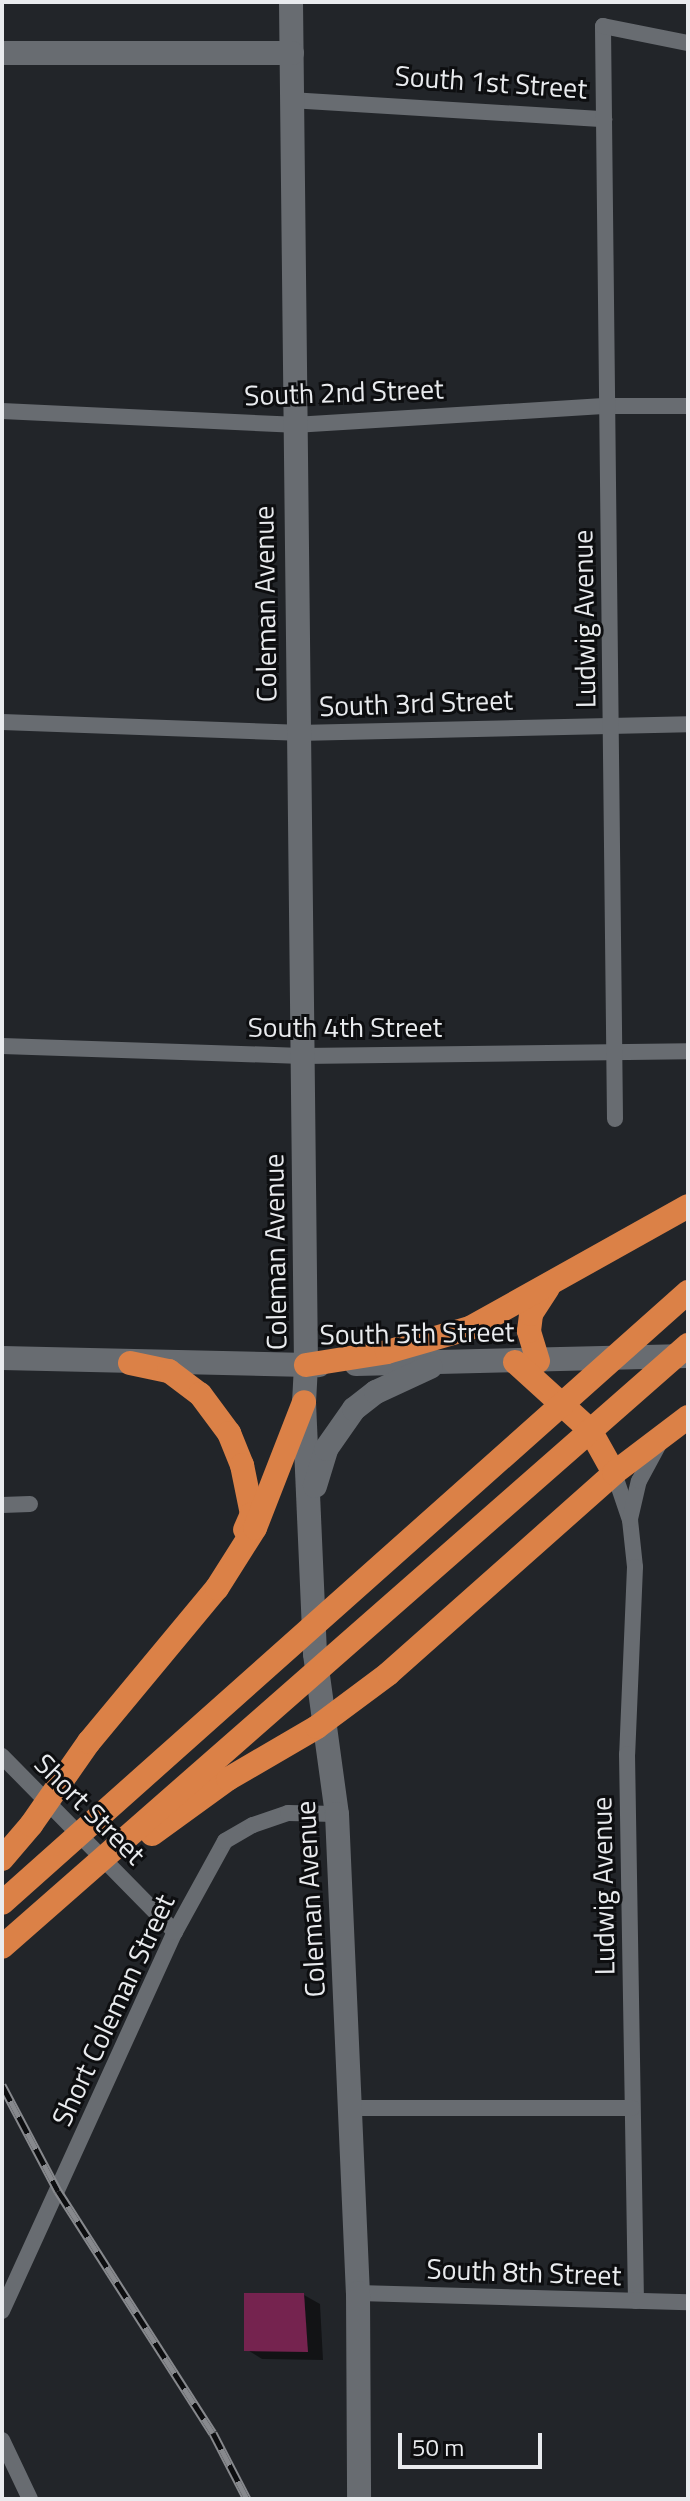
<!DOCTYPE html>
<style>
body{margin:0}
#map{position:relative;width:690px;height:2501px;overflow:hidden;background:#222529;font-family:"Titillium Web",sans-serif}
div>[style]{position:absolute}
.shadow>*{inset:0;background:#0007}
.building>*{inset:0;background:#75234f}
.street>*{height:16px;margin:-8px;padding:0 8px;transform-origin:8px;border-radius:8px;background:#686c71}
.secondary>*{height:24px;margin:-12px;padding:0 12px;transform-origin:12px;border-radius:12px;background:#686c71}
.highway>*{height:24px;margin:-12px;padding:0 12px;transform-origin:12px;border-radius:12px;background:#db8147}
.rail>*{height:9px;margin-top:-4.5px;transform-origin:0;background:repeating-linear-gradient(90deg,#0d0e10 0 18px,#87898d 0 36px);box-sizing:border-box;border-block:2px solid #87898d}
span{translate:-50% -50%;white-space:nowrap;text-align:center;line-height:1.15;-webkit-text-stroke:6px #0d0e10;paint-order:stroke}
.street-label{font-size:28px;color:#e9ebee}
.frame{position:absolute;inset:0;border:4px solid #e9ebee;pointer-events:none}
.scale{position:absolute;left:398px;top:2433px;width:144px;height:36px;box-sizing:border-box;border:4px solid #e9ebee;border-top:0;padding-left:10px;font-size:24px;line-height:28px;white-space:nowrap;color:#e9ebee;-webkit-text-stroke:6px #0d0e10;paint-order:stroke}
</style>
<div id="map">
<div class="shadow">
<div style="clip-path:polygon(304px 2295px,320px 2304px,323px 2360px,262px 2359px,246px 2349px)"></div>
</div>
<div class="building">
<div style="clip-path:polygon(244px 2293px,304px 2293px,308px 2352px,244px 2351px)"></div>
</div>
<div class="street">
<div style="left:290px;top:100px;width:315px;rotate:3.5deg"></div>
<div style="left:2px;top:411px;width:292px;rotate:2.7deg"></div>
<div style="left:294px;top:425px;width:314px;rotate:-3.5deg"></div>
<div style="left:607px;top:406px;width:81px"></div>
<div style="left:2px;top:722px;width:295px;rotate:2.1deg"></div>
<div style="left:297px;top:733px;width:391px;rotate:-1.3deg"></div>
<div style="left:2px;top:1046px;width:300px;rotate:1.9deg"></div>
<div style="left:302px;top:1056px;width:386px;rotate:-0.7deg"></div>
<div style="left:615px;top:1119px;width:1093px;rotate:-90.63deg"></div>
<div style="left:603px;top:26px;width:87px;rotate:11.3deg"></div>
<div style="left:614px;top:1473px;width:50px;rotate:71.2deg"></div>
<div style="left:630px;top:1520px;width:47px;rotate:83.9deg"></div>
<div style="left:635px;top:1567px;width:187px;rotate:92.4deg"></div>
<div style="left:627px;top:1754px;width:547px;rotate:89.06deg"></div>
<div style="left:2px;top:1505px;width:28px;rotate:-2deg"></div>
<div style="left:630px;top:1519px;width:39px;rotate:-77deg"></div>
<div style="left:639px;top:1481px;width:42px;rotate:-61.6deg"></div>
<div style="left:2px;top:1756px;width:247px;rotate:45.5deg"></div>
<div style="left:351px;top:2108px;width:281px"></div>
<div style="left:358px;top:2293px;width:330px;rotate:1.6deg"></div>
<div style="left:2px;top:2311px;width:417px;rotate:-65.5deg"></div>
<div style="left:175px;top:1932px;width:104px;rotate:-61.2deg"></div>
<div style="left:225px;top:1841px;width:32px;rotate:-30deg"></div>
<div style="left:253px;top:1825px;width:37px;rotate:-19deg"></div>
<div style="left:288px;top:1813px;width:49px;rotate:1.2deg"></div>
<div style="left:2px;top:2440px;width:65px;rotate:64.6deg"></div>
</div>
<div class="secondary">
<div style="left:291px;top:2px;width:1363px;rotate:89.37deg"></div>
<div style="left:306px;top:1365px;width:37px;rotate:93deg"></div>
<div style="left:304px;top:1402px;width:252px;rotate:87.5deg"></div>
<div style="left:315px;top:1654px;width:162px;rotate:82.2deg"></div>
<div style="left:337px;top:1814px;width:479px;rotate:87.5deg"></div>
<div style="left:358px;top:2293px;width:206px;rotate:89.7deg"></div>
<div style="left:2px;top:53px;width:290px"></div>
<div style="left:2px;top:1358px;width:317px;rotate:1.3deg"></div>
<div style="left:356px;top:1364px;width:331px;rotate:-1.4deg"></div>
<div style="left:315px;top:1486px;width:39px;rotate:-73deg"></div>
<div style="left:326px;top:1449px;width:49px;rotate:-55deg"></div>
<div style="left:354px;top:1409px;width:28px;rotate:-38deg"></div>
<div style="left:376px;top:1392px;width:60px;rotate:-24.8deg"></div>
</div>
<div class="highway">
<div style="left:538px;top:1361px;width:31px;rotate:-107deg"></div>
<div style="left:529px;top:1331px;width:17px;rotate:-83deg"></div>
<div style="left:531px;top:1314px;width:31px;rotate:-57deg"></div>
<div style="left:515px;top:1362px;width:101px;rotate:42.2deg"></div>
<div style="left:590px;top:1430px;width:49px;rotate:60.8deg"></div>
<div style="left:130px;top:1363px;width:40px;rotate:12deg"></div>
<div style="left:169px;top:1371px;width:39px;rotate:37deg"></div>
<div style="left:200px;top:1394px;width:49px;rotate:53.4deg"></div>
<div style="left:229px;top:1433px;width:35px;rotate:68deg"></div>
<div style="left:242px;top:1465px;width:50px;rotate:78.5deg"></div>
<div style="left:252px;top:1514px;width:17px;rotate:114deg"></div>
<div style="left:306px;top:1365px;width:82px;rotate:-9.1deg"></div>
<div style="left:387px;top:1352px;width:86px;rotate:-16.1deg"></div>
<div style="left:470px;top:1328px;width:250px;rotate:-29.2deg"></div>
<div style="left:152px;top:1834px;width:94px;rotate:-35.9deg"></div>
<div style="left:228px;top:1779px;width:103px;rotate:-30.3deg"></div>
<div style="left:317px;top:1727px;width:89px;rotate:-36.7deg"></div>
<div style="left:388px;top:1674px;width:302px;rotate:-41.6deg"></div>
<div style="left:614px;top:1473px;width:93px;rotate:-37.1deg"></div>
<div style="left:2px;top:1859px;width:45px;rotate:-49.5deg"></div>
<div style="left:31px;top:1825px;width:101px;rotate:-55.1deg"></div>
<div style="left:89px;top:1742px;width:200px;rotate:-50.3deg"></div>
<div style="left:217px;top:1588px;width:71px;rotate:-57.7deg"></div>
<div style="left:255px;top:1528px;width:135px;rotate:-68.7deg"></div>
<div style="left:2px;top:1903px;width:919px;rotate:-41.69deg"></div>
<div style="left:2px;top:1947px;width:913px;rotate:-41.27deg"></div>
</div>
<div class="rail">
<div style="left:2px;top:2085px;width:120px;rotate:62.2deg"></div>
<div style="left:58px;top:2191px;width:287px;rotate:57.4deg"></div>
<div style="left:213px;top:2433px;width:74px;rotate:62.7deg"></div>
</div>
<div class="street-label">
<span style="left:491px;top:82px;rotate:4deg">South 1st Street</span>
<span style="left:344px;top:392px;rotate:-2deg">South 2nd Street</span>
<span style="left:265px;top:604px;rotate:-91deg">Coleman Avenue</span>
<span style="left:584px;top:619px;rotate:-91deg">Ludwig Avenue</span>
<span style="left:416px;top:703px;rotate:-2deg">South 3rd Street</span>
<span style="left:345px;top:1027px">South 4th Street</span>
<span style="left:275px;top:1252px;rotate:-91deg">Coleman Avenue</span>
<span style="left:417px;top:1333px;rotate:-1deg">South 5th Street</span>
<span style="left:90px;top:1809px;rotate:45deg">Short Street</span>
<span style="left:603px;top:1886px;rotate:-91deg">Ludwig Avenue</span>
<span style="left:310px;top:1899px;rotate:-93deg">Coleman Avenue</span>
<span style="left:113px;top:2010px;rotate:-65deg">Short Coleman Street</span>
<span style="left:524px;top:2272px;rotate:2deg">South 8th Street</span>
</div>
<div class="frame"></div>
<div class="scale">50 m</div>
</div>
